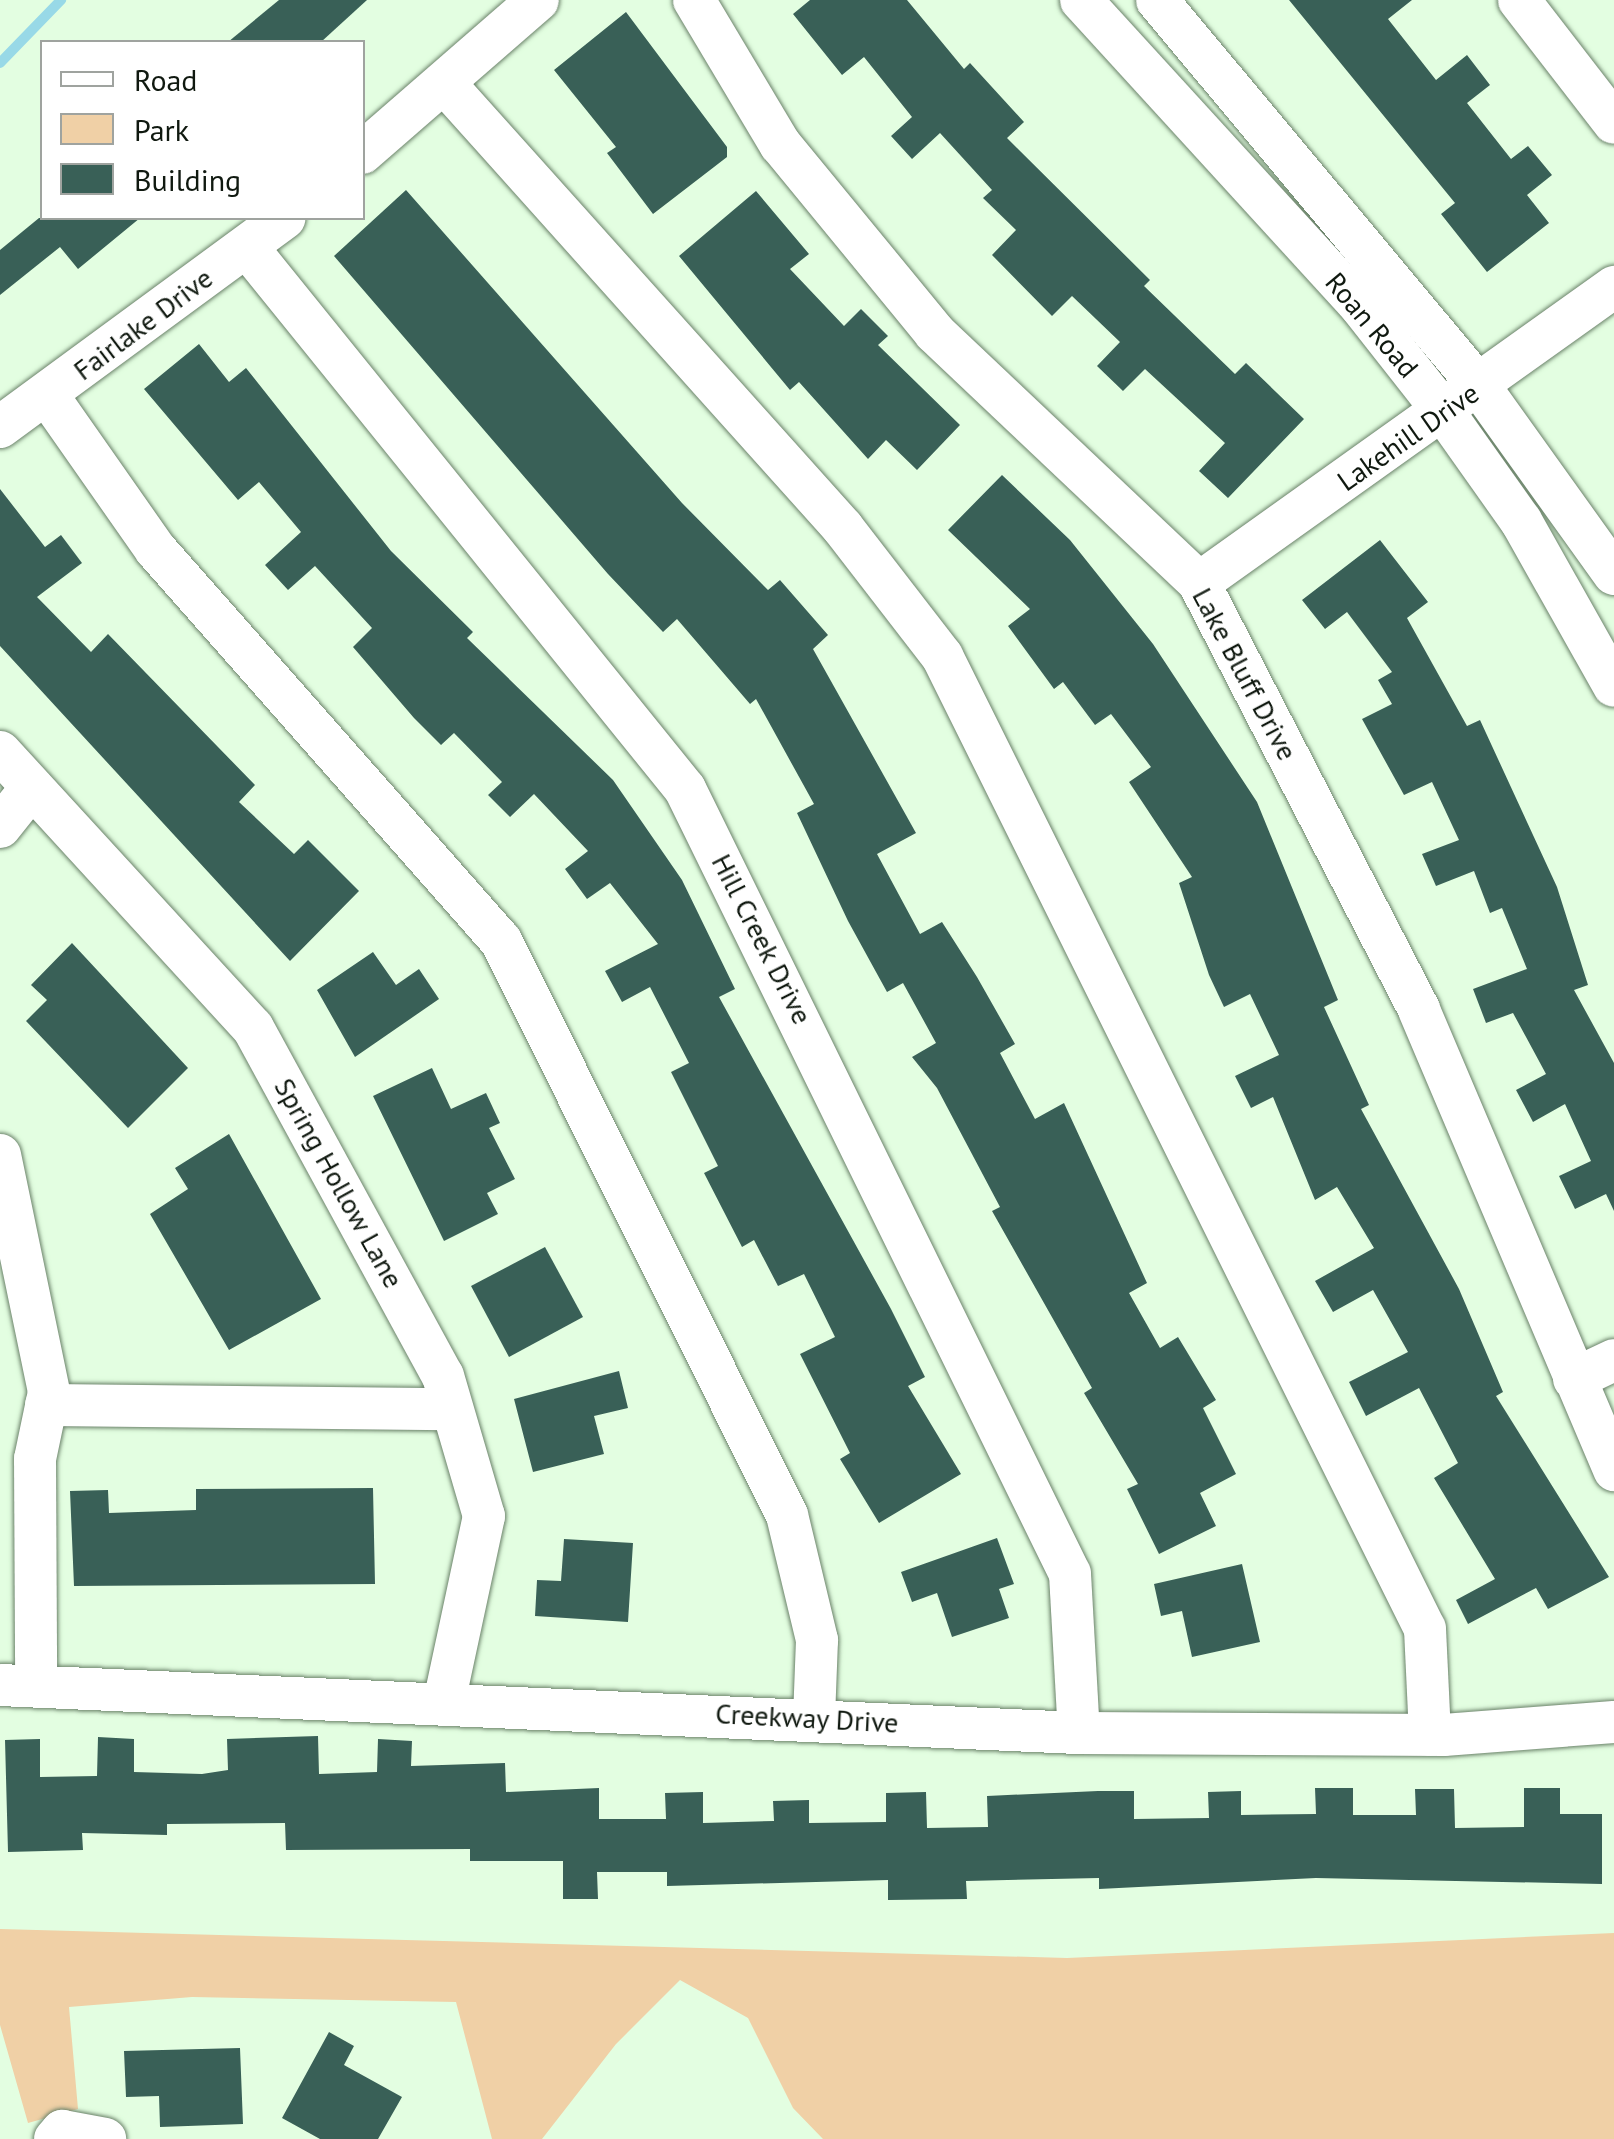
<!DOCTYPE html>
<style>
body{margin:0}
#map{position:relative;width:1614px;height:2139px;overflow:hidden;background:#e3fee1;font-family:"PT Sans",sans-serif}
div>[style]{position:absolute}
.green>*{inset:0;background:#f0d0a6}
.stream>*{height:10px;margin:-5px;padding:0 5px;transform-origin:5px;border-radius:5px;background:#98d9e7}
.building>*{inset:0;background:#396057}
.roads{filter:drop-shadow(0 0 2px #6a8269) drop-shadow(0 0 2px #6a8269)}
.minor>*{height:42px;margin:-21px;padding:0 21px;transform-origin:21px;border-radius:21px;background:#fff}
span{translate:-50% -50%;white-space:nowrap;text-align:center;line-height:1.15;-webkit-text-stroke:10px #fff;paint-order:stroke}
.street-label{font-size:28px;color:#101910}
.legend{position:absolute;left:40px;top:40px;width:325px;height:180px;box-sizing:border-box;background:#fff;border:2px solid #9fa39f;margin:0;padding:12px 18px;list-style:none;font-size:30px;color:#101910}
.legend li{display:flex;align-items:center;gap:20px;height:50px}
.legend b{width:50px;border:2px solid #9fa39f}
</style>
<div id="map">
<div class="green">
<div style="clip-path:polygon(0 1929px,1067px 1958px,1614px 1933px,1614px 2139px,823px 2139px,793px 2108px,748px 2018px,680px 1980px,616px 2044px,542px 2139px,492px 2139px,456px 2002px,192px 1997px,69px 2007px,78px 2109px,28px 2123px,0 2025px)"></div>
</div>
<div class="stream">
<div style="left:0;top:63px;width:88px;rotate:-45.9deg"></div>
</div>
<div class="building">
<div style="clip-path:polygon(279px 0,367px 0,321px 42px,228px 42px)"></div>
<div style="clip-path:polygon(810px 0,907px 0,964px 69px,970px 63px,1024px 122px,1007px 138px,1150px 280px,1144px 286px,1235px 374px,1246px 363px,1304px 419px,1228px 498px,1199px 471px,1225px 443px,1145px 369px,1123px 391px,1097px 366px,1120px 342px,1072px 296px,1052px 316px,992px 255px,1016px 230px,983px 198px,992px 190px,940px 133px,912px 159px,891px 136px,912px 117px,864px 57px,842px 75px,793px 14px)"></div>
<div style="clip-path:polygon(1289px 0,1412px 0,1388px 19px,1436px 80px,1467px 55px,1490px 85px,1467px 103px,1511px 159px,1528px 146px,1552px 175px,1527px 195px,1549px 223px,1487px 272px,1441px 214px,1455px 203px)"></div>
<div style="clip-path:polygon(626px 12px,727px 147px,727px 157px,653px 214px,607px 153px,616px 147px,554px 70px)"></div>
<div style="clip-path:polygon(406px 190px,682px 503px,768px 590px,780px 580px,828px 635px,813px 649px,916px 833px,877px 854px,920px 934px,942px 922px,977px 977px,1015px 1044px,1000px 1053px,1035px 1119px,1064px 1103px,1147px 1283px,1129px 1293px,1160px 1348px,1178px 1337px,1216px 1400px,1203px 1408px,1236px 1474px,1200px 1493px,1216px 1526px,1159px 1554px,1127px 1489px,1138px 1484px,1084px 1393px,1092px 1388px,992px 1211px,1000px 1207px,937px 1088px,912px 1057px,936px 1043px,903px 983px,887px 992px,848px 921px,797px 813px,814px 804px,756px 699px,750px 704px,677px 619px,663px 632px,608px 574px,334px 256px)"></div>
<div style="clip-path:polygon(756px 191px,809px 254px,790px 269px,844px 326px,861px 309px,888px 336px,878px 345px,960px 425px,917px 470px,886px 440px,868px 459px,799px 382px,790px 390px,679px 256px)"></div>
<div style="clip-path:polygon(39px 218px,140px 218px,78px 269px,60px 247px,0 295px,0 250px)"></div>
<div style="clip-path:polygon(199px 344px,229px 382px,246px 368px,391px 551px,473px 632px,467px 638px,613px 780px,682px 880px,735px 989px,719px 997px,891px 1309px,925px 1377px,908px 1386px,961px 1474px,879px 1523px,840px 1459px,850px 1453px,800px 1354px,835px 1337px,804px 1274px,778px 1286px,754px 1240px,742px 1247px,704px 1173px,718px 1166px,671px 1072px,689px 1063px,650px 987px,622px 1002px,605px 971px,658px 944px,610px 883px,587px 899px,565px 869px,588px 851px,534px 794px,510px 817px,488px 795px,502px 782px,454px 733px,441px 745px,414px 718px,353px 647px,372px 628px,315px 566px,288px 590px,265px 565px,301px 532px,259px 482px,238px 500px,144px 389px)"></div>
<div style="clip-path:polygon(1002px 475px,1070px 540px,1153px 644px,1257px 802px,1338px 1000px,1324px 1007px,1369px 1105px,1361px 1109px,1459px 1289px,1503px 1392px,1496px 1396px,1609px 1577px,1548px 1609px,1536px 1588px,1468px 1624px,1456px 1600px,1495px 1579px,1434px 1478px,1458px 1463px,1419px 1388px,1366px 1416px,1349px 1382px,1408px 1352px,1373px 1290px,1333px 1312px,1315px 1281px,1374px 1248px,1337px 1187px,1315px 1200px,1273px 1097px,1251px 1108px,1235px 1076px,1279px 1055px,1250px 994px,1224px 1007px,1209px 975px,1179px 883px,1192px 877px,1129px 782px,1151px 767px,1111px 714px,1095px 725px,1063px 682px,1054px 689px,1008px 626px,1030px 609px,948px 530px)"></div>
<div style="clip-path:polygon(0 489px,45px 547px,61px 535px,82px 563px,37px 597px,91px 652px,108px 634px,255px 785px,239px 802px,294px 854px,308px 840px,359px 891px,290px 961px,0 646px)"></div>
<div style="clip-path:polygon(1380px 540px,1428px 602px,1407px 618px,1467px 726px,1480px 720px,1557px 887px,1588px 985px,1574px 990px,1614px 1063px,1614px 1211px,1606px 1194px,1575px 1209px,1559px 1176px,1591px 1161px,1565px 1104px,1533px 1122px,1516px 1090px,1546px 1074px,1513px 1013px,1486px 1023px,1473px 989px,1527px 969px,1502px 908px,1490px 913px,1474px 871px,1436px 886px,1422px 854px,1459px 840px,1432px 782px,1404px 795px,1362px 719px,1392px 704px,1378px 680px,1392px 672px,1347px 612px,1325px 629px,1302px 600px)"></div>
<div style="clip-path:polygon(72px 943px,188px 1068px,128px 1128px,26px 1021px,47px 1000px,31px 985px)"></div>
<div style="clip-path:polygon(373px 952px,396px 985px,419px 969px,439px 999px,355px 1057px,317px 990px)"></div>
<div style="clip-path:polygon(432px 1068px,451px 1109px,486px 1093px,500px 1123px,489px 1128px,515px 1179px,487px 1193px,498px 1214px,444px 1241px,373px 1096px)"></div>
<div style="clip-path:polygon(229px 1134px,321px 1299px,229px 1350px,150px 1214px,188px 1189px,175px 1168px)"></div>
<div style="clip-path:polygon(545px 1247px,583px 1317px,509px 1357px,471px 1286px)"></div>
<div style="clip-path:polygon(619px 1371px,628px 1408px,594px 1416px,604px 1454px,533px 1472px,514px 1399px)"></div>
<div style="clip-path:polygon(373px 1488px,375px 1584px,74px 1586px,70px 1491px,108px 1490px,109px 1513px,196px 1510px,196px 1489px)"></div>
<div style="clip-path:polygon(997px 1538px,1014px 1584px,999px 1589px,1009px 1618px,952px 1637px,937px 1593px,912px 1602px,901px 1572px)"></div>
<div style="clip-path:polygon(564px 1539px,633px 1543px,628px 1622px,535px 1616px,537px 1580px,561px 1581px)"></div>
<div style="clip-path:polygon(1242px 1564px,1260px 1642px,1192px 1657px,1182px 1611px,1161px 1616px,1154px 1584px)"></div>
<div style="clip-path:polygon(318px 1736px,319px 1774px,377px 1772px,378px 1739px,412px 1741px,411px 1766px,505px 1763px,506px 1792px,599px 1788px,599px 1819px,666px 1819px,665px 1793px,703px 1792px,703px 1823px,774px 1821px,773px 1801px,809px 1800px,809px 1823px,886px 1822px,886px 1793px,926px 1792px,927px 1828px,988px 1827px,987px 1796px,1098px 1791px,1134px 1791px,1134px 1819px,1209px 1818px,1208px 1792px,1241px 1791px,1241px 1815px,1316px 1814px,1315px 1788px,1353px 1788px,1353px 1815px,1416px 1815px,1415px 1789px,1454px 1789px,1455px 1828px,1524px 1827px,1524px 1788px,1560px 1788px,1560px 1814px,1602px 1814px,1602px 1884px,1316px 1878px,1099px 1889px,1099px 1878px,966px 1881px,967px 1899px,888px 1900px,888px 1880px,667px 1886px,667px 1872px,597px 1872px,598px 1899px,563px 1899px,563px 1861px,470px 1861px,470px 1849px,286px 1850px,285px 1823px,167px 1824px,167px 1835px,82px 1833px,83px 1850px,8px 1852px,5px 1740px,40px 1739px,40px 1777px,97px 1776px,98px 1737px,134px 1739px,134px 1772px,202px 1774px,228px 1770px,227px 1739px)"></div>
<div style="clip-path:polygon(329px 2032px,354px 2046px,344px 2065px,402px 2097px,378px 2139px,320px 2139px,282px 2118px)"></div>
<div style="clip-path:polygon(240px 2048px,243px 2124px,160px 2127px,159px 2096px,126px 2097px,124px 2051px)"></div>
</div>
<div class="roads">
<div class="minor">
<div style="left:694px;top:0;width:168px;rotate:59.2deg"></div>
<div style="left:780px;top:144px;width:244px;rotate:50.6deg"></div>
<div style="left:935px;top:333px;width:364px;rotate:43.4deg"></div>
<div style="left:1199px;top:583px;width:480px;rotate:62.7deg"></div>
<div style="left:1419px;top:1010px;width:500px;rotate:67deg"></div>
<div style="left:1081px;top:0;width:417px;rotate:47.6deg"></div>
<div style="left:1362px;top:308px;width:131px;rotate:51.8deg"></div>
<div style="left:1443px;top:411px;width:135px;rotate:54.7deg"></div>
<div style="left:1521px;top:521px;width:189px;rotate:60.6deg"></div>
<div style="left:1157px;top:0;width:504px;rotate:50.15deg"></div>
<div style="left:1480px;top:387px;width:230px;rotate:54.4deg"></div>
<div style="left:1519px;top:0;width:155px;rotate:52.3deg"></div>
<div style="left:446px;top:85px;width:595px;rotate:48.13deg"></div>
<div style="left:843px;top:528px;width:162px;rotate:52.3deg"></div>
<div style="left:942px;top:656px;width:1086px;rotate:63.6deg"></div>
<div style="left:1425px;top:1629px;width:106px;rotate:87.3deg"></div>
<div style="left:362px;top:153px;width:233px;rotate:-41deg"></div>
<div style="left:247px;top:247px;width:697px;rotate:51.06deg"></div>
<div style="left:685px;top:789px;width:874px;rotate:63.87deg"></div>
<div style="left:1070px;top:1574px;width:159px;rotate:86.8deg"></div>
<div style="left:48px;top:396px;width:188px;rotate:55deg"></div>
<div style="left:156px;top:550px;width:521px;rotate:48.58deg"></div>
<div style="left:501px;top:941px;width:641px;rotate:63.51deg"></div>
<div style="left:787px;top:1515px;width:129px;rotate:76.5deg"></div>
<div style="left:817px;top:1640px;width:79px;rotate:92.2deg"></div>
<div style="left:0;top:427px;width:353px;rotate:-36.3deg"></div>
<div style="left:1199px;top:583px;width:510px;rotate:-35.5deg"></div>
<div style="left:0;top:752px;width:374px;rotate:47.5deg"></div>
<div style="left:253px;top:1028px;width:396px;rotate:61.4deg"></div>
<div style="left:443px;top:1376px;width:146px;rotate:73.7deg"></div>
<div style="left:484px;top:1516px;width:186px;rotate:102.1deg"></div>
<div style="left:0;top:827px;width:51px;rotate:-51.3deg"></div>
<div style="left:0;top:1155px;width:242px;rotate:78.3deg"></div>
<div style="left:49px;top:1392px;width:68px;rotate:101.8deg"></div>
<div style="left:35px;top:1459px;width:227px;rotate:89.7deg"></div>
<div style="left:1574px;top:1379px;width:44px;rotate:-25.4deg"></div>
<div style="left:46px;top:1405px;width:406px;rotate:0.6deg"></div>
<div style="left:0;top:1685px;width:1080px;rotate:2.55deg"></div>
<div style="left:1079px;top:1733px;width:365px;rotate:0.3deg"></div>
<div style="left:1444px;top:1735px;width:170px;rotate:-4.4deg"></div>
<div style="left:55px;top:2139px;width:11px;rotate:-49deg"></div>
<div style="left:62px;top:2131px;width:44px;rotate:10.5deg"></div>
</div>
</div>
<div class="street-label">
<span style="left:143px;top:324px;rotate:-37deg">Fairlake Drive</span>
<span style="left:1372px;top:325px;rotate:50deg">Roan Road</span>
<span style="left:1408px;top:437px;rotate:-35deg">Lakehill Drive</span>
<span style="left:1245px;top:674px;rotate:62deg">Lake Bluff Drive</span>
<span style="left:762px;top:939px;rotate:63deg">Hill Creek Drive</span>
<span style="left:339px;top:1183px;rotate:61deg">Spring Hollow Lane</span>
<span style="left:807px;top:1718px;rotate:3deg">Creekway Drive</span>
</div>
<ul class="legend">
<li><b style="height:12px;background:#fff"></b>Road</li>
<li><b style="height:28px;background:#f0d0a6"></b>Park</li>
<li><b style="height:28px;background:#396057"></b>Building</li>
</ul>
</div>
